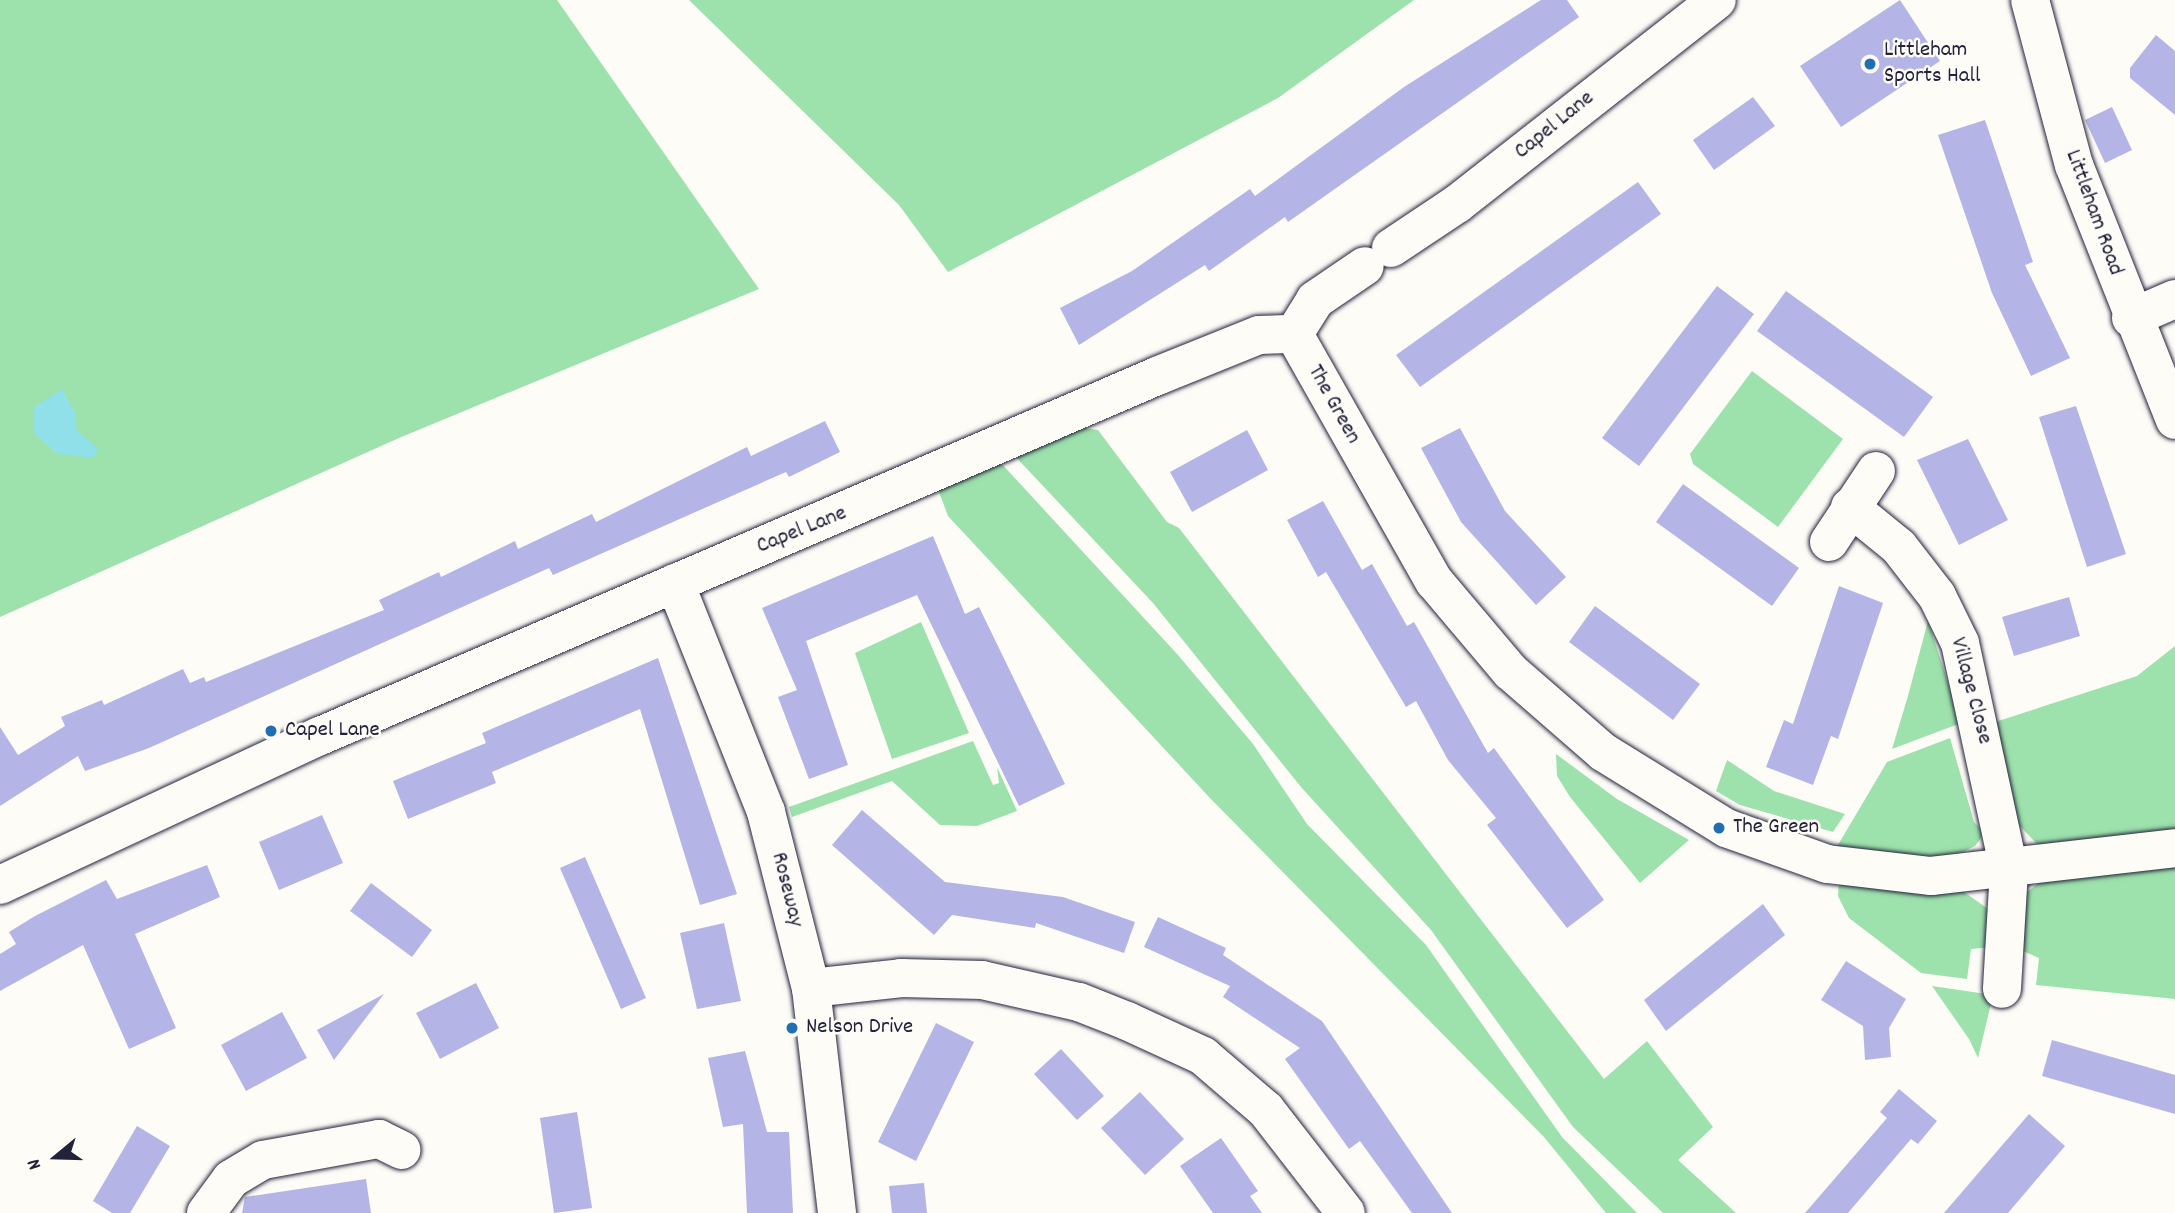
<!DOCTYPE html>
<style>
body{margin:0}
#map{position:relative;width:2175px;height:1213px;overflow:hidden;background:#fdfcf7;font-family:Dekko,sans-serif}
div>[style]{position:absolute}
.green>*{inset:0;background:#9de1ac}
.water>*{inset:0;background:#8fe0e9}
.building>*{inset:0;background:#b5b4e6}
.roads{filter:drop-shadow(0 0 2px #22223b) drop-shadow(0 0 2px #22223b)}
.minor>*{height:38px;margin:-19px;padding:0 19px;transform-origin:19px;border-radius:19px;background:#fdfcf7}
.dots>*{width:19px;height:19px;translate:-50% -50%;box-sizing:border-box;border:4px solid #fdfcf7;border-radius:50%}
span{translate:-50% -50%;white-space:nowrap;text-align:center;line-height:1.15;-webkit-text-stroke:5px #fdfcf7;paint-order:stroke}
.poi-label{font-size:23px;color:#22223b}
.left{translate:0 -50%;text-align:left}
.street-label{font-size:23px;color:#22223b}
.north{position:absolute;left:21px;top:1122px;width:70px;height:70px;-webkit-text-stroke:5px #fdfcf7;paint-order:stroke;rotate:251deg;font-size:19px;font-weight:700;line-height:28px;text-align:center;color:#22223b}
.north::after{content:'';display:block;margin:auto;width:24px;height:32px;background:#22223b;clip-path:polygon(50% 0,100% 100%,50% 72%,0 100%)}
</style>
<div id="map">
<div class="green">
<div style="clip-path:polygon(0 0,557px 0,759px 289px,399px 438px,0 617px)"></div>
<div style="clip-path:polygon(689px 0,1414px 0,1278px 98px,948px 272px,899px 205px)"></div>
<div style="clip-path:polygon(1752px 371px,1843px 439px,1778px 527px,1693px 464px,1690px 454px)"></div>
<div style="clip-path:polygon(1078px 427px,1098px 430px,1167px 522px,1179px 528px,1604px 1079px,1647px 1041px,1713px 1127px,1678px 1160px,1736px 1213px,1663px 1213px,1573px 1127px,1431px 930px,1301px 787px,1153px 603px,1013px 454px)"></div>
<div style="clip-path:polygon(1000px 462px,1178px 655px,1253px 744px,1307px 824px,1426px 945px,1562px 1137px,1637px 1213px,1606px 1213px,1544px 1137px,1209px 797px,948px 516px,938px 489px)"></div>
<div style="clip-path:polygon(1928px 621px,1961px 723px,1892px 749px,1908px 696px)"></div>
<div style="clip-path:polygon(921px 622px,969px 733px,892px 759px,855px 653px)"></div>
<div style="clip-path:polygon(2175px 646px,2175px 833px,2038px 845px,2018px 824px,1992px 723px,2137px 676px)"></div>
<div style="clip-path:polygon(1950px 738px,1974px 822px,1985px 833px,1975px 846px,1952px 857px,1916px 859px,1835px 850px,1887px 762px)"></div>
<div style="clip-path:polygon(973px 741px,993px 785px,999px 783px,997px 767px,1017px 811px,977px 826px,940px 825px,892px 781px,792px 817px,789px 807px)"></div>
<div style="clip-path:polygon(1556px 754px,1617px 799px,1689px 840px,1640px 883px,1570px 797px,1557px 776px)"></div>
<div style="clip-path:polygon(1727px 760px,1774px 791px,1845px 814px,1833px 832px,1740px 805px,1716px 791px)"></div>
<div style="clip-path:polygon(2175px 866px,2175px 999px,2036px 985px,2039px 958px,2023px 951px,2024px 894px,2042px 881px)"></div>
<div style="clip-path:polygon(1839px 881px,1964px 892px,1994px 913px,1993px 947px,1971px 949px,1967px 979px,1921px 973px,1849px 918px,1838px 896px)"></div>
<div style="clip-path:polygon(1932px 986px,1993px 995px,1978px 1058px,1969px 1039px)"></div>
</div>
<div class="water">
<div style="clip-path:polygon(62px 389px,76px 415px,75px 429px,99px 449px,92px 458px,56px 453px,33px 432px,33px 408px)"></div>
</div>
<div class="building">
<div style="clip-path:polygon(1541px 0,1567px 0,1579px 17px,1288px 222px,1285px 217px,1209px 271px,1205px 265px,1079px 345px,1060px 308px,1132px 271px,1250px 189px,1255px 196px,1404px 87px)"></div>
<div style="clip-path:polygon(1900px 0,1940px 61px,1841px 127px,1800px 66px)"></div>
<div style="clip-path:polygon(2156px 35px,2175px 51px,2175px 115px,2130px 78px,2130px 68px)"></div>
<div style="clip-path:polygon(1753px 97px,1775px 126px,1714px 170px,1693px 140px)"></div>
<div style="clip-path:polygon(2112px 107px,2132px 150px,2105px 163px,2085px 120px)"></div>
<div style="clip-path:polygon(1985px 120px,2033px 262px,2025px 265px,2070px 358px,2031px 376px,1992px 293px,1938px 135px)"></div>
<div style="clip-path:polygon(1638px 182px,1661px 214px,1420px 387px,1396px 355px)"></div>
<div style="clip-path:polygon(1717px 286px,1754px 314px,1639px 466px,1602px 438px)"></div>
<div style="clip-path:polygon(1786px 291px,1933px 397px,1904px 437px,1757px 331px)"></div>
<div style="clip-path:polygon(2076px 406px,2126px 554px,2087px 567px,2039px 417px)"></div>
<div style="clip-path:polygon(825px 421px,840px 452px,789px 477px,786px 472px,553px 575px,549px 568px,149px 748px,85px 771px,78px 756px,0 806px,0 727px,18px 755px,65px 726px,61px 717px,102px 700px,104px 705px,183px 669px,190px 683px,204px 677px,206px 682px,384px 610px,379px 600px,439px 572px,441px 577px,515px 541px,518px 549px,592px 514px,596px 522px,747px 447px,751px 456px)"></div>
<div style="clip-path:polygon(1460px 428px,1505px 511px,1566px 577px,1536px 605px,1461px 522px,1421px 448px)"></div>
<div style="clip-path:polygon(1247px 430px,1268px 470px,1192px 512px,1170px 472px)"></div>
<div style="clip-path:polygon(1968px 439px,2008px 520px,1959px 545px,1917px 460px)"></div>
<div style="clip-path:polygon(1683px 484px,1799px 568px,1772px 606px,1656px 522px)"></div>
<div style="clip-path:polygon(1323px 501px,1362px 570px,1372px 564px,1407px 626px,1414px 622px,1488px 753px,1494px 748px,1604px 900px,1567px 928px,1487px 825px,1496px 818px,1448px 760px,1416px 701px,1406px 707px,1326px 572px,1318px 577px,1287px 520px)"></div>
<div style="clip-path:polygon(933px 536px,965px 614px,979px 607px,1065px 784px,1019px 806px,917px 595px,806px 641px,848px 765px,809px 779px,778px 697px,797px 690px,762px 608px)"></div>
<div style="clip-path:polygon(1839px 586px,1883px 603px,1838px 739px,1831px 736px,1813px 785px,1766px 767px,1784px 720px,1793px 724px)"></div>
<div style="clip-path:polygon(2069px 597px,2080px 636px,2014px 656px,2002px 617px)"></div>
<div style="clip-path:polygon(1595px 606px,1700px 684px,1673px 720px,1569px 642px)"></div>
<div style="clip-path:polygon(658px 658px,737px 894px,700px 905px,640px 709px,492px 772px,496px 783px,408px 819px,393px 781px,486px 743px,482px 733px)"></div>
<div style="clip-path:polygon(862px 810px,945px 882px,1063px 897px,1135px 922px,1124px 953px,1036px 923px,1035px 928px,952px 915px,934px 935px,832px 845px)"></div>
<div style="clip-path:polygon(322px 815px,343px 863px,279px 890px,259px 842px)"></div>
<div style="clip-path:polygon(585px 857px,646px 998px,621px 1009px,560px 868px)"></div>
<div style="clip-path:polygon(207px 865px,220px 897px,135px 934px,176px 1028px,129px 1049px,83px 945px,0 991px,0 954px,16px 944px,9px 932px,35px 916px,106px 880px,117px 899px)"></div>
<div style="clip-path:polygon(371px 883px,432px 930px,412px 957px,350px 911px)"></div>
<div style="clip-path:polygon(1763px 904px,1785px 935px,1666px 1031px,1644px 1000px)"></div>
<div style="clip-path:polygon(1158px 917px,1226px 948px,1223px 955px,1322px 1021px,1452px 1213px,1412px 1213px,1360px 1141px,1349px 1149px,1285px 1059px,1300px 1048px,1223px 997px,1230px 986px,1144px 947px)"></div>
<div style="clip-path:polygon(724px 923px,741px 1001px,697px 1009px,680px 933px)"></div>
<div style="clip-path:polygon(1846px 961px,1906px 999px,1889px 1028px,1891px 1057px,1865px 1060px,1863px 1026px,1821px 1000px)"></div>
<div style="clip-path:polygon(476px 983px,499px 1028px,440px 1059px,416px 1013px)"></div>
<div style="clip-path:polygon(384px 994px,334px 1060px,317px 1030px)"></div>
<div style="clip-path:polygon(282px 1012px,307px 1058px,246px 1091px,221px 1045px)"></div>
<div style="clip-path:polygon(936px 1023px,974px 1042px,916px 1161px,878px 1142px)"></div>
<div style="clip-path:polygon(2052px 1040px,2175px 1075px,2175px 1114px,2042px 1076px)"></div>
<div style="clip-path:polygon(1061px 1049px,1104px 1096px,1077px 1120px,1034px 1074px)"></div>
<div style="clip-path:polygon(745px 1051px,767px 1132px,789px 1132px,793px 1213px,747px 1213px,743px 1124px,723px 1127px,708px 1058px)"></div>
<div style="clip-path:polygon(1899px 1089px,1937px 1121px,1918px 1144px,1911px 1139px,1848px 1213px,1805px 1213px,1887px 1118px,1880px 1112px)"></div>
<div style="clip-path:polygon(1140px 1092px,1184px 1139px,1145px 1175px,1101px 1128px)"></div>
<div style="clip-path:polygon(577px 1112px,592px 1208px,554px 1213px,540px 1118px)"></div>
<div style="clip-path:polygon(2029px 1114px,2065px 1146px,2008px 1213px,1944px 1213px)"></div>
<div style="clip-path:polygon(137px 1126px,170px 1146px,130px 1213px,112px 1213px,93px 1201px)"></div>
<div style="clip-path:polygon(1221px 1138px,1258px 1191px,1250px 1196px,1262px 1213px,1213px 1213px,1180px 1166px)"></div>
<div style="clip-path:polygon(366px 1179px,371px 1213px,242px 1213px,245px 1197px)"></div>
<div style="clip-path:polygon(924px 1183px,927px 1213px,892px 1213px,889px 1186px)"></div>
</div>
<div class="roads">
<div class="minor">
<div style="left:2030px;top:0;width:171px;rotate:75.1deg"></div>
<div style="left:2074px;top:165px;width:274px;rotate:68.4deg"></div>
<div style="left:1391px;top:248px;width:79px;rotate:-33.7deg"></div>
<div style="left:1457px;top:204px;width:330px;rotate:-38.1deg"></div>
<div style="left:2131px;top:318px;width:48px;rotate:-23.4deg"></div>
<div style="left:1294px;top:334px;width:284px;rotate:60.5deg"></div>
<div style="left:1434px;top:581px;width:119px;rotate:49.8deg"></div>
<div style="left:1511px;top:672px;width:122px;rotate:41deg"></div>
<div style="left:1603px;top:752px;width:145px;rotate:31.7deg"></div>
<div style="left:1726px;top:828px;width:107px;rotate:19.6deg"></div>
<div style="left:1827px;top:864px;width:105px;rotate:6.6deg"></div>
<div style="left:1931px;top:876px;width:246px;rotate:-6.5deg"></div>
<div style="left:1294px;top:334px;width:40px;rotate:-58deg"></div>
<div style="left:1315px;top:300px;width:60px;rotate:-34.2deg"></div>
<div style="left:1850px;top:507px;width:63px;rotate:39.2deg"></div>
<div style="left:1899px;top:547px;width:62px;rotate:52.2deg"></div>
<div style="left:1937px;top:596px;width:52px;rotate:63.9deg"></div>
<div style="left:1960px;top:643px;width:232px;rotate:77.8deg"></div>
<div style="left:2009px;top:870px;width:119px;rotate:93.4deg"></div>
<div style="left:1829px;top:542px;width:85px;rotate:-56.5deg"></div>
<div style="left:675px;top:583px;width:246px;rotate:68.3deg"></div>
<div style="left:766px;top:812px;width:182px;rotate:75.7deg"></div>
<div style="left:811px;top:988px;width:226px;rotate:83.4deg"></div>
<div style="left:0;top:885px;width:353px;rotate:-25deg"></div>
<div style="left:320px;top:736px;width:911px;rotate:-23.27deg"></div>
<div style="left:1157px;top:376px;width:110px;rotate:-21.9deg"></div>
<div style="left:1259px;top:335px;width:35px;rotate:-2deg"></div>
<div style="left:811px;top:988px;width:91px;rotate:-6.3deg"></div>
<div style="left:901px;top:978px;width:81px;rotate:1.4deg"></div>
<div style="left:982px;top:980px;width:99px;rotate:12.8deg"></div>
<div style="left:1079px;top:1002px;width:52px;rotate:21.6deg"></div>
<div style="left:1127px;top:1021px;width:84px;rotate:24.7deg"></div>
<div style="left:1203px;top:1056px;width:83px;rotate:40.6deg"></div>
<div style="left:1266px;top:1110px;width:130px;rotate:52.2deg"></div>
<div style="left:206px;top:1213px;width:42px;rotate:-53.7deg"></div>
<div style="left:231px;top:1179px;width:37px;rotate:-31deg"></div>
<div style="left:263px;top:1160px;width:118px;rotate:-10.3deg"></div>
<div style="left:379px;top:1139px;width:25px;rotate:26deg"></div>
</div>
</div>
<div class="dots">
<div style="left:1870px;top:64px;background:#1f6fb2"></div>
<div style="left:271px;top:731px;background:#1f6fb2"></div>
<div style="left:1719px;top:828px;background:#1f6fb2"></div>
<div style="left:792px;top:1028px;background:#1f6fb2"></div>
</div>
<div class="poi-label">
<span class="left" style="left:1884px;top:64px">Littleham<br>Sports Hall</span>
<span class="left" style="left:285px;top:731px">Capel Lane</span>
<span class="left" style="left:1733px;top:828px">The Green</span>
<span class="left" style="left:806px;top:1028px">Nelson Drive</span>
</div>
<div class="street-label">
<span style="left:1555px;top:126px;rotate:-39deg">Capel Lane</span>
<span style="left:2093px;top:213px;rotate:70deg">Littleham Road</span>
<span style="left:1333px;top:405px;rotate:61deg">The Green</span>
<span style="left:802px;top:531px;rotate:-22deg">Capel Lane</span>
<span style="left:1970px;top:691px;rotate:75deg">Village Close</span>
<span style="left:786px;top:890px;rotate:76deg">Roseway</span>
</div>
<div class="north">N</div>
</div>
